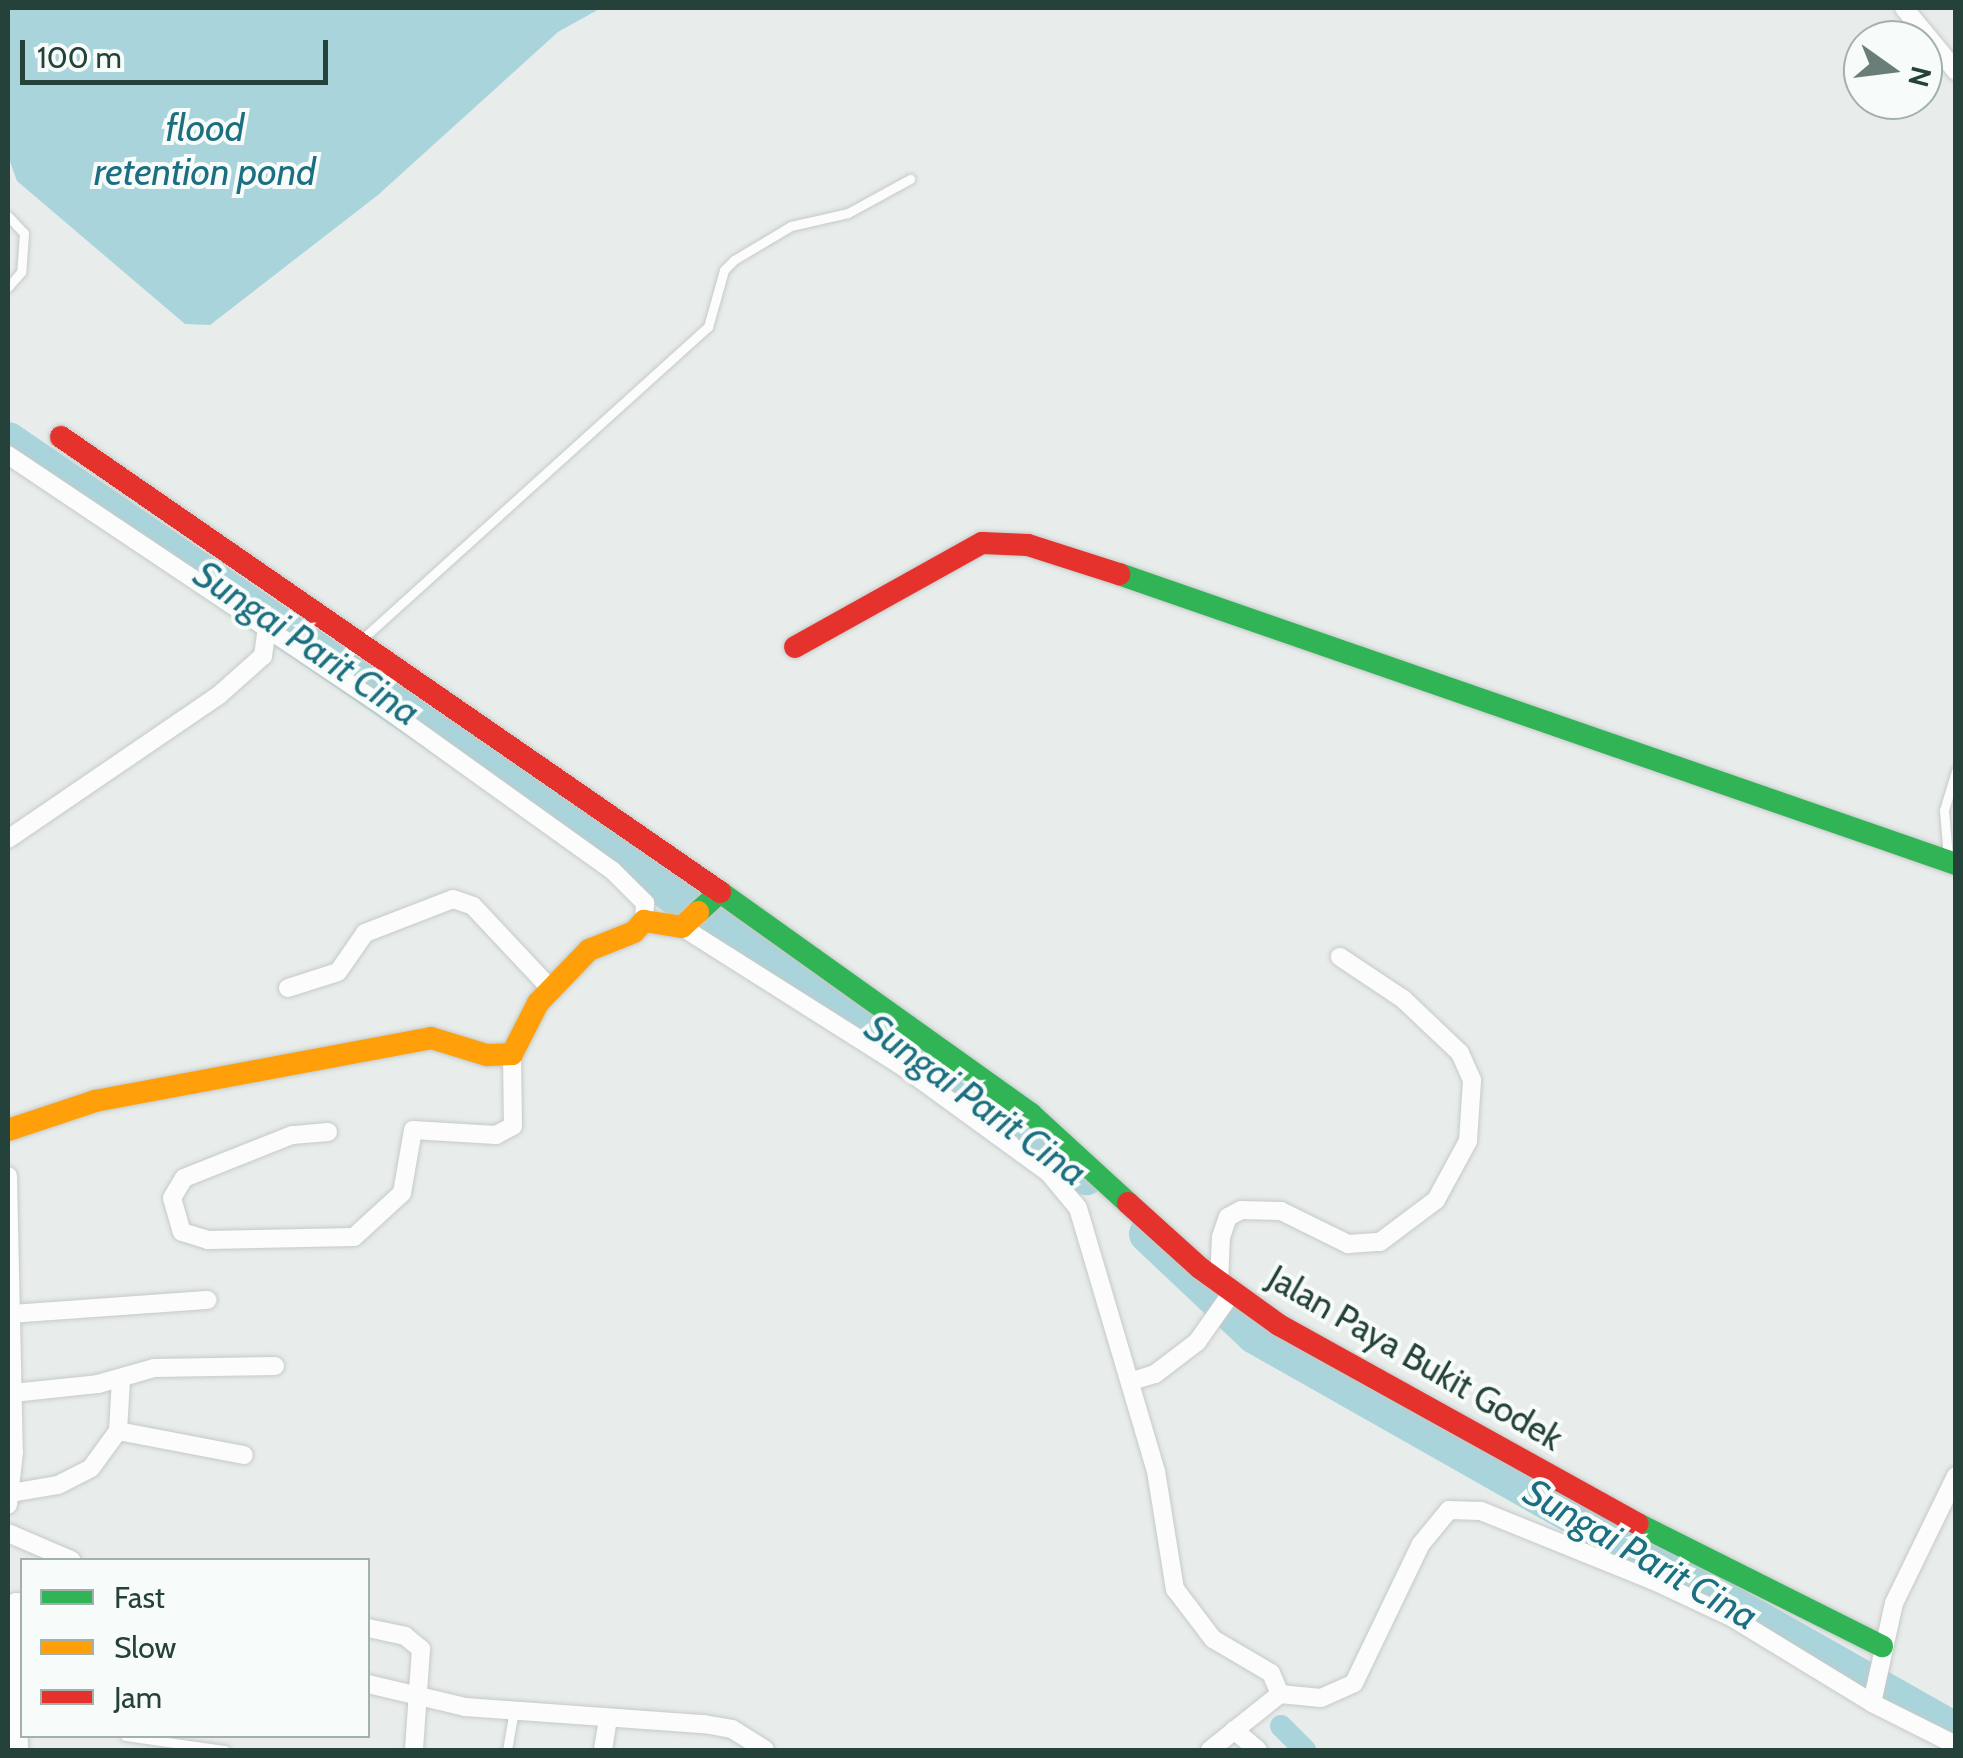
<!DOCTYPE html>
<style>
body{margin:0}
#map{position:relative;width:1963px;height:1758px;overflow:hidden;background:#e8edeb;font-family:Cabin,sans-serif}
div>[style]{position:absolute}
.water>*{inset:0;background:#a9d4db}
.canal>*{height:22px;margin:-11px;padding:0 11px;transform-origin:11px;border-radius:11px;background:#a9d4db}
.river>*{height:38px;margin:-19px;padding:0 19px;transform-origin:19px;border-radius:19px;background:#a9d4db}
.roads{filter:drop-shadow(0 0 2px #c5cac8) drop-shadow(0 0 2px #c5cac8)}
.lane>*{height:9px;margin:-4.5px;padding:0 4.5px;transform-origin:4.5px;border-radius:4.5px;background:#fcfcfc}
.street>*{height:18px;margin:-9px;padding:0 9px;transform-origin:9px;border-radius:9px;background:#fcfcfc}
.fast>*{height:22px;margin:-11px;padding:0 11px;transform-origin:11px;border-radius:11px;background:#30b455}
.slow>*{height:22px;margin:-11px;padding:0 11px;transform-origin:11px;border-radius:11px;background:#ff9f0a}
.jam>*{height:22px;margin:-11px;padding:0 11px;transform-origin:11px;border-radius:11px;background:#e5322d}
span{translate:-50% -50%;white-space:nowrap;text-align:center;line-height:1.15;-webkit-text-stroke:8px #f7fbf9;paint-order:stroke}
.street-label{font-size:35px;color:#24423a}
.water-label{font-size:38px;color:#1c6f80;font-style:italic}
.frame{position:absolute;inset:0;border:10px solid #24423a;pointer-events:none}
.legend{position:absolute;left:20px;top:1558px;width:350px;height:180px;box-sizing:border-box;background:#f7fbf9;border:2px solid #a3b1ad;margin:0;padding:12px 18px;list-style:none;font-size:30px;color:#24423a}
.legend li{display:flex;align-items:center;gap:20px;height:50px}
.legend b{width:50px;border:2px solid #a3b1ad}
.north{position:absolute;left:1843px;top:20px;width:100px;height:100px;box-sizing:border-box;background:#f7fbf9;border:2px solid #a3b1ad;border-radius:50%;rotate:104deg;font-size:28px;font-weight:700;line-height:40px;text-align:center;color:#24423a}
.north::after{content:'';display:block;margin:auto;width:35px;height:45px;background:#697e78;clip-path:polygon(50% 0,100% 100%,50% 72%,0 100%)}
.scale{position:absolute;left:20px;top:40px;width:308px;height:45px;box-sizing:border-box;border:5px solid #24423a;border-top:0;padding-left:12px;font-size:30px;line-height:35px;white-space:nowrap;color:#24423a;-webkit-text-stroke:8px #f7fbf9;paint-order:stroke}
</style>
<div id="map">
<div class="water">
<div style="clip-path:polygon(8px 8px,601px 8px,558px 32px,378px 195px,210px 325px,185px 324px,17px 181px,8px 156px)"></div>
</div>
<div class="canal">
<div style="left:1281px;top:1726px;width:34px;rotate:45deg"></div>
</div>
<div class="river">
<div style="left:8px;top:441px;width:1305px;rotate:34.29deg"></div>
<div style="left:1148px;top:1234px;width:147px;rotate:43.3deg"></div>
<div style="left:1255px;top:1335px;width:806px;rotate:29.52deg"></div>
</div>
<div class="roads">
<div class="lane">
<div style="left:8px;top:216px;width:23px;rotate:47deg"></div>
<div style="left:24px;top:233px;width:39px;rotate:94deg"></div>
<div style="left:21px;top:272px;width:20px;rotate:131deg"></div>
<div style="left:360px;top:641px;width:469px;rotate:-42.1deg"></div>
<div style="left:708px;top:327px;width:59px;rotate:-74.3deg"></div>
<div style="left:724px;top:270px;width:14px;rotate:-45deg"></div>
<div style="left:734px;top:260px;width:66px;rotate:-30.8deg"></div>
<div style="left:791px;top:226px;width:58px;rotate:-12.8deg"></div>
<div style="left:848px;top:213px;width:71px;rotate:-28.7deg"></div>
<div style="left:1948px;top:857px;width:47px;rotate:-94.9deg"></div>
<div style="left:1944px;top:810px;width:41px;rotate:-72.9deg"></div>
<div style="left:125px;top:1736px;width:101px;rotate:8deg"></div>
<div style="left:507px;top:1750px;width:40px;rotate:-80deg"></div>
</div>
<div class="street">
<div style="left:1904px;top:8px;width:82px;rotate:50.5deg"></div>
<div style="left:8px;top:455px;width:444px;rotate:33.8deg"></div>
<div style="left:377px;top:702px;width:289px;rotate:35.6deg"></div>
<div style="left:612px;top:870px;width:47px;rotate:45deg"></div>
<div style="left:645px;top:903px;width:18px;rotate:93deg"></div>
<div style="left:8px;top:839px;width:255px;rotate:-34.3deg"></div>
<div style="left:219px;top:695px;width:59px;rotate:-41.6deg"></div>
<div style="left:263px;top:656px;width:28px;rotate:-82deg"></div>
<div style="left:682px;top:927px;width:257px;rotate:32.3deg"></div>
<div style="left:899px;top:1064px;width:185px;rotate:36deg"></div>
<div style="left:1049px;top:1173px;width:45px;rotate:50.4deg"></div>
<div style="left:1078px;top:1208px;width:274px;rotate:73.5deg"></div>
<div style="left:1156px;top:1471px;width:120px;rotate:80.9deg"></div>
<div style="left:1175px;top:1589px;width:63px;rotate:52.8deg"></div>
<div style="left:1213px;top:1639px;width:67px;rotate:30.4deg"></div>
<div style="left:1271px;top:1673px;width:23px;rotate:67deg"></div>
<div style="left:288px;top:988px;width:52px;rotate:-17.7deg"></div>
<div style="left:338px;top:972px;width:47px;rotate:-55.3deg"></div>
<div style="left:365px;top:933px;width:94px;rotate:-21.1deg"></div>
<div style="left:453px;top:899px;width:21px;rotate:19deg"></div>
<div style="left:473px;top:906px;width:115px;rotate:46.8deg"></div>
<div style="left:328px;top:1132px;width:36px;rotate:175deg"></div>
<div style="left:292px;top:1135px;width:116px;rotate:158.3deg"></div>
<div style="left:184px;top:1178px;width:23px;rotate:121deg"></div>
<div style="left:172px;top:1198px;width:35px;rotate:74deg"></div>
<div style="left:182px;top:1232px;width:27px;rotate:17deg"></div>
<div style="left:208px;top:1240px;width:146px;rotate:-1.2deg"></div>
<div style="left:354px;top:1237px;width:65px;rotate:-42.5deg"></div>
<div style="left:402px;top:1193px;width:64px;rotate:-80.1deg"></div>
<div style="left:413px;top:1130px;width:83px;rotate:3.4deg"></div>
<div style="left:496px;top:1135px;width:19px;rotate:-28deg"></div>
<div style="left:513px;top:1126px;width:72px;rotate:-90.8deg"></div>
<div style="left:8px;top:1176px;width:276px;rotate:88.8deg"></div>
<div style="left:14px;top:1452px;width:53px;rotate:96.5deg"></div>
<div style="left:1219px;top:1282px;width:45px;rotate:-87.5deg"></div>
<div style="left:1221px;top:1237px;width:21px;rotate:-71deg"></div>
<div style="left:1228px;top:1217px;width:15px;rotate:-28deg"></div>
<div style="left:1241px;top:1210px;width:40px;rotate:1.4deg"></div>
<div style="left:1281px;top:1211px;width:75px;rotate:26.2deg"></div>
<div style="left:1348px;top:1244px;width:32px;rotate:-4deg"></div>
<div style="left:1380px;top:1242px;width:70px;rotate:-36.9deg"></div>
<div style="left:1436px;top:1200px;width:67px;rotate:-61.5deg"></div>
<div style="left:1468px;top:1141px;width:61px;rotate:-86.2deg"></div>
<div style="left:1472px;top:1080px;width:30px;rotate:-114deg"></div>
<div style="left:1460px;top:1053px;width:79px;rotate:-136.5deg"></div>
<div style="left:1403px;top:999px;width:76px;rotate:-146.3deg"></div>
<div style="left:11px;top:1314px;width:197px;rotate:-4.1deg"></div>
<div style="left:121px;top:1379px;width:52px;rotate:93.3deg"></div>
<div style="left:118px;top:1431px;width:128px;rotate:10.8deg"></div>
<div style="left:1132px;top:1381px;width:24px;rotate:-17deg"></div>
<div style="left:1155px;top:1374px;width:53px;rotate:-37.3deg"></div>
<div style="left:1197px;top:1342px;width:62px;rotate:-54.8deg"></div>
<div style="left:13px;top:1393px;width:85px;rotate:-6deg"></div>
<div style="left:98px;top:1384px;width:58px;rotate:-15.9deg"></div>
<div style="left:154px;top:1368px;width:121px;rotate:-0.9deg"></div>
<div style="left:1956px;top:1476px;width:141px;rotate:116deg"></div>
<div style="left:1894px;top:1603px;width:102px;rotate:102.4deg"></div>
<div style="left:1872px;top:1703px;width:94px;rotate:26.6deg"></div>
<div style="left:11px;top:1493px;width:48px;rotate:-9.7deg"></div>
<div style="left:58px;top:1485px;width:37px;rotate:-27deg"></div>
<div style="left:91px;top:1468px;width:46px;rotate:-53.9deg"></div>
<div style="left:8px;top:1533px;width:69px;rotate:23.2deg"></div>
<div style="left:368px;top:1628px;width:38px;rotate:12deg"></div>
<div style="left:405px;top:1636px;width:21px;rotate:39deg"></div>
<div style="left:421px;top:1649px;width:101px;rotate:94deg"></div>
<div style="left:368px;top:1684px;width:100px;rotate:13.3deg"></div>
<div style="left:465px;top:1707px;width:240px;rotate:4.1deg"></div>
<div style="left:704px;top:1724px;width:28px;rotate:10deg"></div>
<div style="left:732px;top:1729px;width:39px;rotate:32deg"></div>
<div style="left:1234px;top:1730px;width:31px;rotate:40deg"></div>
<div style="left:19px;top:1750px;width:148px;rotate:-91.2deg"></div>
<div style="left:16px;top:1602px;width:6px;rotate:9deg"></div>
<div style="left:603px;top:1750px;width:30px;rotate:-81deg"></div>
<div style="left:1210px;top:1750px;width:90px;rotate:-38.7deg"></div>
<div style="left:1280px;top:1694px;width:41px;rotate:5.6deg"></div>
<div style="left:1321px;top:1698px;width:36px;rotate:-24deg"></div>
<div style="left:1354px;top:1683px;width:154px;rotate:-64.3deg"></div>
<div style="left:1421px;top:1544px;width:44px;rotate:-50.5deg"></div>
<div style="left:1449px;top:1510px;width:32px;rotate:2deg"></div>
<div style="left:1481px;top:1511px;width:184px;rotate:22deg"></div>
<div style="left:1652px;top:1580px;width:89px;rotate:25.1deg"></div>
<div style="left:1733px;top:1618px;width:163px;rotate:31.4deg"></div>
</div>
<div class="fast">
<div style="left:1119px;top:574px;width:886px;rotate:19.11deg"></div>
<div style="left:698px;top:912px;width:30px;rotate:-42deg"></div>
<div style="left:720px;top:892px;width:382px;rotate:35.5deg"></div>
<div style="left:1031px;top:1114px;width:132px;rotate:42.5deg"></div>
<div style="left:1638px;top:1524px;width:273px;rotate:26.6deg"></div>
</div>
<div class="slow">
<div style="left:8px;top:1130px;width:92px;rotate:-18.4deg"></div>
<div style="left:95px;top:1101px;width:342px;rotate:-10.6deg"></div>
<div style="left:431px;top:1038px;width:59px;rotate:16.9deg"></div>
<div style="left:487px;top:1055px;width:25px;rotate:-2deg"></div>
<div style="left:512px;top:1054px;width:57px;rotate:-63deg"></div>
<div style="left:538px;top:1003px;width:74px;rotate:-46.1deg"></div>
<div style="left:589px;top:950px;width:48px;rotate:-21.8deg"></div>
<div style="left:634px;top:932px;width:15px;rotate:-48deg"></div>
<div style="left:644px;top:921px;width:38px;rotate:9deg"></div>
<div style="left:682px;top:927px;width:22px;rotate:-43deg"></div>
</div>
<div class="jam">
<div style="left:61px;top:437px;width:801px;rotate:34.62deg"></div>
<div style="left:795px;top:647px;width:214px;rotate:-29.1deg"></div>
<div style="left:982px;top:543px;width:46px;rotate:2.5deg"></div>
<div style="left:1028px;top:545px;width:96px;rotate:17.7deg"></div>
<div style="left:1128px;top:1203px;width:97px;rotate:42.1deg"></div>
<div style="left:1200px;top:1268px;width:97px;rotate:35.8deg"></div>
<div style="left:1279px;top:1325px;width:410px;rotate:29deg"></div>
</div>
</div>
<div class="street-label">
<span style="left:1415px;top:1358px;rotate:30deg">Jalan Paya Bukit Godek</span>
</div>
<div class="water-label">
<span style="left:205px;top:150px">flood<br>retention pond</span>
<span style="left:307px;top:643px;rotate:34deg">Sungai Parit Cina</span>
<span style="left:976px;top:1100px;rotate:36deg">Sungai Parit Cina</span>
<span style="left:1641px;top:1554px;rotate:30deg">Sungai Parit Cina</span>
</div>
<div class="frame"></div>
<ul class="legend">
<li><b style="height:12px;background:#30b455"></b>Fast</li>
<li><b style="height:12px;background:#ff9f0a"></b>Slow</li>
<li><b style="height:12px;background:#e5322d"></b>Jam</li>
</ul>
<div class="north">N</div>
<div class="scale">100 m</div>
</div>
